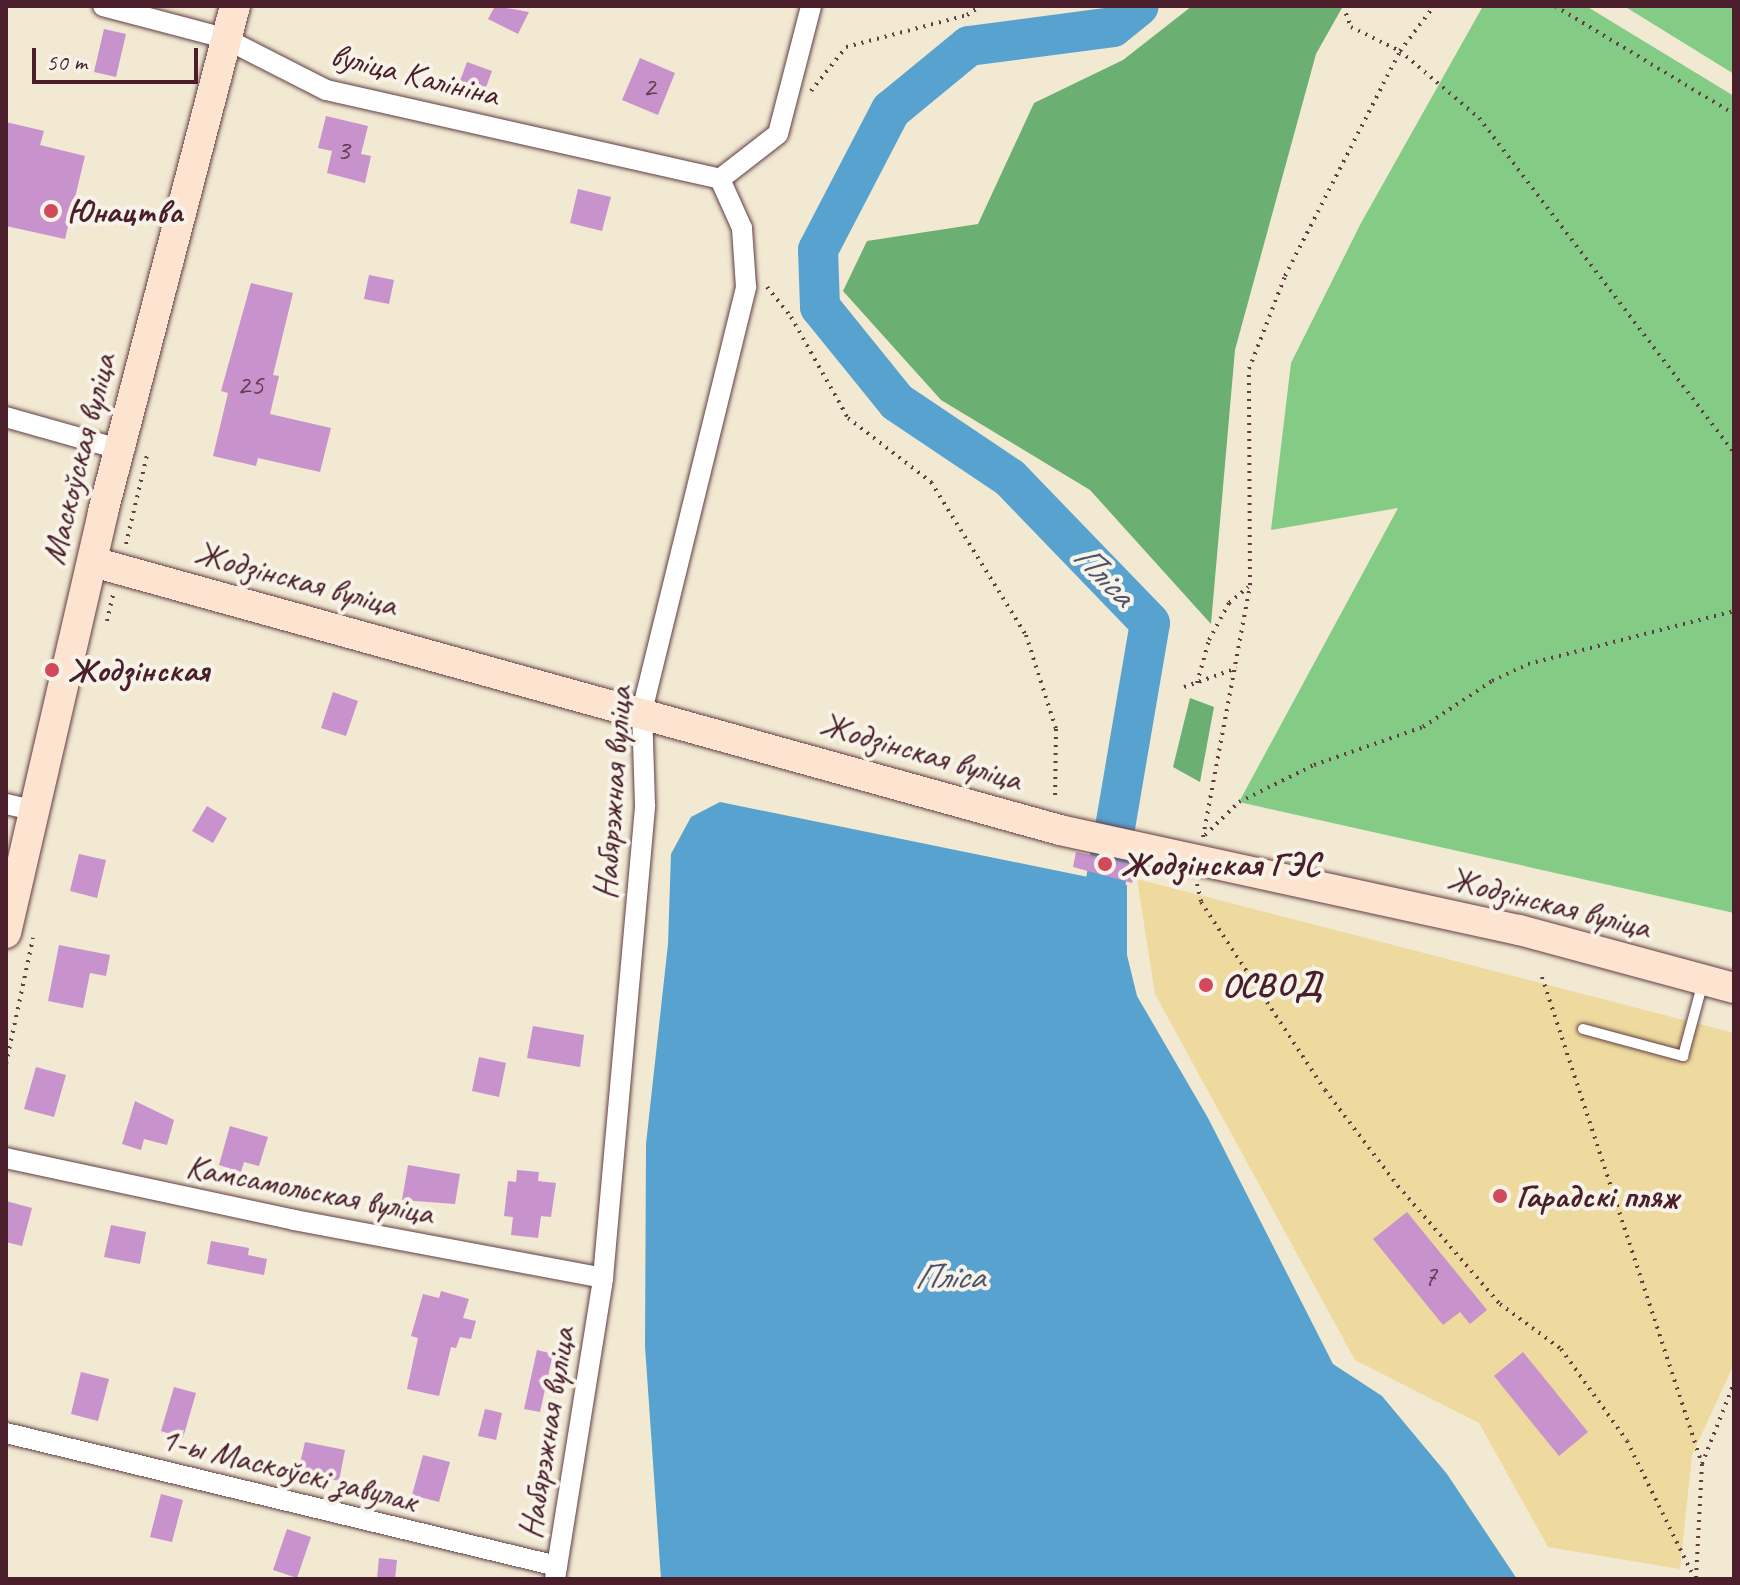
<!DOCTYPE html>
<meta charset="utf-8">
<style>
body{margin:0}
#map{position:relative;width:1740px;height:1585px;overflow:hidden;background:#f1e9d2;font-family:Caveat,sans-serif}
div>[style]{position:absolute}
.green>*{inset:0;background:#84cb86}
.forest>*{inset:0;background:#6baf73}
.sand>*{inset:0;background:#eeda9e}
.water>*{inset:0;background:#58a2cf}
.river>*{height:40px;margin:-20px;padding:0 20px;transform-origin:20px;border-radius:20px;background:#58a2cf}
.building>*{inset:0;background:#c892cd}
.path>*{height:4px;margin-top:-2px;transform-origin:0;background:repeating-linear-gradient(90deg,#633d44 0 2px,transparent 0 8px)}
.roads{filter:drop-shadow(0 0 2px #633d44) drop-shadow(0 0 2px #633d44)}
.service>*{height:10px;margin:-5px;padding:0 5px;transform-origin:5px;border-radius:5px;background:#fff}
.minor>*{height:20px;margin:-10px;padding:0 10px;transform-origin:10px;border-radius:10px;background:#fff}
.secondary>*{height:30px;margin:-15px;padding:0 15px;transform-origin:15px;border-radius:15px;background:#fde4d1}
.dots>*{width:22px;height:22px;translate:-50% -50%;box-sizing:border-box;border:4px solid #f7f3e8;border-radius:50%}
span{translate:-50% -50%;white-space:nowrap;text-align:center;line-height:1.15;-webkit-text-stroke:8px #f7f3e8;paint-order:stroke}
.number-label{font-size:30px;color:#6a3c54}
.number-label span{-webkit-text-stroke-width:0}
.street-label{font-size:34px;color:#4a1f2b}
.poi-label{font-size:34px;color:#4a1f2b;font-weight:700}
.left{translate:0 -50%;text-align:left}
.water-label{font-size:36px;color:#50536d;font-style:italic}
.frame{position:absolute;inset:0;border:8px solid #4a1f2b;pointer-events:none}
.scale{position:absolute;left:32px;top:48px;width:166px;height:36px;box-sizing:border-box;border:4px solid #4a1f2b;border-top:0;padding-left:10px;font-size:24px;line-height:28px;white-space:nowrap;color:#4a1f2b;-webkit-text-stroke:6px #f7f3e8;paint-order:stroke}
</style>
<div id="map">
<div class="green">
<div style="clip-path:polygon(1483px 6px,1586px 6px,1734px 96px,1734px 913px,1239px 802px,1398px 508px,1271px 530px,1291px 363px,1361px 223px)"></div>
<div style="clip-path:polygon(1624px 6px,1734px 6px,1734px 74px)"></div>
</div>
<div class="forest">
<div style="clip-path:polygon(1192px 6px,1343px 6px,1316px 54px,1235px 350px,1211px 624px,1090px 490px,941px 400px,843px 291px,867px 241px,978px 224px,1034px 103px,1123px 60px)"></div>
<div style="clip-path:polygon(1190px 698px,1214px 707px,1200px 782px,1173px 767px)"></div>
</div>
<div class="sand">
<div style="clip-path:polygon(1137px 879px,1734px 1033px,1734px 1364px,1692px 1455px,1680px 1569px,1548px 1547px,1479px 1423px,1355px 1360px,1155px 994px)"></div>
</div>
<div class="water">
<div style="clip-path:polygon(720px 802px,1127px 885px,1127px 955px,1137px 996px,1208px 1118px,1333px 1364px,1382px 1396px,1447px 1474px,1517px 1579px,661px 1579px,645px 1346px,646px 1144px,668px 944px,671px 854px,691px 817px)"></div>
</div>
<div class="river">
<div style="left:1097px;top:933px;width:314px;rotate:-80.3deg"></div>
<div style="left:1150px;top:623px;width:202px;rotate:-134deg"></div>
<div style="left:1010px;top:478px;width:136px;rotate:-146.1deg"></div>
<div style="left:897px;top:402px;width:122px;rotate:-129deg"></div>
<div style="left:820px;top:307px;width:57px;rotate:-92deg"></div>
<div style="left:818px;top:250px;width:158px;rotate:-62.5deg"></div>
<div style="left:891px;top:110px;width:101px;rotate:-39.4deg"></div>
<div style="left:969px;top:46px;width:145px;rotate:-7.5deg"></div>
<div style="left:1113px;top:27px;width:33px;rotate:-39deg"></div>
</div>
<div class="building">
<div style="clip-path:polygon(495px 6px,529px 12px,518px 34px,488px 19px)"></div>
<div style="clip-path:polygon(104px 29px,126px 34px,116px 77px,94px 72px)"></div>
<div style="clip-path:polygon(640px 58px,675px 73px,658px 115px,622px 100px)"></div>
<div style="clip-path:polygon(467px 62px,492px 71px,481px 101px,456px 92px)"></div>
<div style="clip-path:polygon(326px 116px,368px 126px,361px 154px,371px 156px,365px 183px,327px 173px,332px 151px,318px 148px)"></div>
<div style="clip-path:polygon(6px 122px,44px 131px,40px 145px,85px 156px,65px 239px,6px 226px)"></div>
<div style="clip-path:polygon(578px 189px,611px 197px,602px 231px,570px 223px)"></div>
<div style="clip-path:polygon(369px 275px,394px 280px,389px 304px,364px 299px)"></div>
<div style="clip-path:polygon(251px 283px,293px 293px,273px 375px,279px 376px,270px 414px,331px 428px,320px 472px,258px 458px,256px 466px,213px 456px,228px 393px,221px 391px)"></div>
<div style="clip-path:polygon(333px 692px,358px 701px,346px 736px,321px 728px)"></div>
<div style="clip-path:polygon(207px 806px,227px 818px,213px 843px,192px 831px)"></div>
<div style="clip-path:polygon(1076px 852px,1136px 865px,1132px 883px,1073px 867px)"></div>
<div style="clip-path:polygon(79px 854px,106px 860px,97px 898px,70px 891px)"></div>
<div style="clip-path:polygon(59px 945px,110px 955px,106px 976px,90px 973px,83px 1008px,48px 1001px)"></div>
<div style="clip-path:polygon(533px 1026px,584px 1035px,580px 1067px,527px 1058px)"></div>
<div style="clip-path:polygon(479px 1057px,506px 1063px,499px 1097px,472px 1091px)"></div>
<div style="clip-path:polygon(36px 1067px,66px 1075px,54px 1117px,24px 1109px)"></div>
<div style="clip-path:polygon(135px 1101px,174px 1120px,167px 1145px,144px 1139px,141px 1150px,122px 1144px)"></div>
<div style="clip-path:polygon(230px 1126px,268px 1137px,259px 1166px,244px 1162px,241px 1172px,219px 1165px)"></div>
<div style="clip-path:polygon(408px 1165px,460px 1174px,455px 1204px,402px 1200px)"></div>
<div style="clip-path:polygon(517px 1170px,539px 1172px,538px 1181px,556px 1183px,551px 1217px,541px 1216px,538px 1238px,511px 1235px,513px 1217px,504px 1216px,508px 1181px,516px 1182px)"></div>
<div style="clip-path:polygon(6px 1201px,32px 1208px,22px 1246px,6px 1242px)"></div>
<div style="clip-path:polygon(1407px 1212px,1487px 1310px,1470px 1324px,1460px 1312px,1443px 1325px,1373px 1239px)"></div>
<div style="clip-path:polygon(111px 1225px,146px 1232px,140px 1264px,104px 1257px)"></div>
<div style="clip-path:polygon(211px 1241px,249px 1248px,248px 1255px,267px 1259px,264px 1275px,207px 1264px)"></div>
<div style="clip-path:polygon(441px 1291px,469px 1299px,463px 1318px,476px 1321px,471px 1339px,460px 1337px,456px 1348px,451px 1347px,439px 1396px,407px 1389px,418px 1338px,411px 1336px,423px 1294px,439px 1298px)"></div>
<div style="clip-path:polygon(537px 1350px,553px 1354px,540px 1412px,524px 1409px)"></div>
<div style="clip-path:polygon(1523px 1352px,1588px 1432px,1559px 1456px,1494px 1376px)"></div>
<div style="clip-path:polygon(81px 1372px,109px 1379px,98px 1421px,71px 1414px)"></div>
<div style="clip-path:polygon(174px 1387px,196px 1393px,183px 1438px,161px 1431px)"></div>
<div style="clip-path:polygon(485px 1409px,502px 1413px,496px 1440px,478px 1436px)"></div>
<div style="clip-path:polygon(305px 1442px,345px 1450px,339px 1481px,298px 1472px)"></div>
<div style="clip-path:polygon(423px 1455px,450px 1462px,439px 1502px,412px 1495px)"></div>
<div style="clip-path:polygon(161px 1494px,183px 1500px,172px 1542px,150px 1537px)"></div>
<div style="clip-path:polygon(287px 1529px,311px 1537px,297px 1578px,273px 1570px)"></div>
<div style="clip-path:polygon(379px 1558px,397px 1560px,395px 1579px,377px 1579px)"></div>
</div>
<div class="path">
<div style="left:1343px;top:6px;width:22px;rotate:69deg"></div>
<div style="left:1351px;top:27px;width:55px;rotate:26.1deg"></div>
<div style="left:1400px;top:51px;width:104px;rotate:40.3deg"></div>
<div style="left:1479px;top:118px;width:421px;rotate:52.7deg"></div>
<div style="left:1555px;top:6px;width:209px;rotate:31.1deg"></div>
<div style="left:811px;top:91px;width:56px;rotate:-51.5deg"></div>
<div style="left:846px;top:47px;width:125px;rotate:-14.8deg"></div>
<div style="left:967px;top:15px;width:17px;rotate:-33deg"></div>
<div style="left:767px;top:287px;width:38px;rotate:51deg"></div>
<div style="left:791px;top:317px;width:116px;rotate:60.6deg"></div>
<div style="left:848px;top:418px;width:105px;rotate:37.6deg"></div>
<div style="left:931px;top:482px;width:180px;rotate:58.2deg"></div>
<div style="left:1026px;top:635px;width:99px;rotate:72.3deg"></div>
<div style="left:1056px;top:729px;width:71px;rotate:90.8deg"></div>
<div style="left:126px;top:544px;width:91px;rotate:-76.7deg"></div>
<div style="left:107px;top:621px;width:27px;rotate:-77deg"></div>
<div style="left:1197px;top:683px;width:45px;rotate:-74.4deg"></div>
<div style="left:1209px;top:640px;width:42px;rotate:-61.6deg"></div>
<div style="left:1229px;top:603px;width:25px;rotate:-40deg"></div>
<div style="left:1184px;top:687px;width:56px;rotate:-19.7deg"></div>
<div style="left:1205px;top:835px;width:47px;rotate:-44.1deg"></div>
<div style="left:1239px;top:802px;width:84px;rotate:-26.3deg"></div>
<div style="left:1314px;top:765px;width:115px;rotate:-19.2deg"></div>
<div style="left:1423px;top:727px;width:83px;rotate:-33.7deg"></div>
<div style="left:1492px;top:681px;width:40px;rotate:-25deg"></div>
<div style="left:1528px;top:664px;width:213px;rotate:-14.4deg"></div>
<div style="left:1203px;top:837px;width:256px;rotate:-79.4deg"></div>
<div style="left:1250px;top:585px;width:216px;rotate:-90.3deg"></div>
<div style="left:1249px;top:369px;width:100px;rotate:-68.8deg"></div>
<div style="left:1285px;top:276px;width:253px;rotate:-62.9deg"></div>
<div style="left:1400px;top:51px;width:56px;rotate:-52.9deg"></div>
<div style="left:1197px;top:884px;width:18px;rotate:77deg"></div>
<div style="left:1201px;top:902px;width:225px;rotate:56.6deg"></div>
<div style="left:1325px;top:1090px;width:121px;rotate:52.8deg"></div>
<div style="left:1398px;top:1186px;width:156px;rotate:49.2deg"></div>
<div style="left:1500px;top:1304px;width:76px;rotate:36.4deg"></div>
<div style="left:1561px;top:1349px;width:113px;rotate:54.3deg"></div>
<div style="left:1627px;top:1441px;width:154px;rotate:63.8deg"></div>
<div style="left:1542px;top:977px;width:513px;rotate:71.81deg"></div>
<div style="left:6px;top:1064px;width:129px;rotate:-77.9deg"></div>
<div style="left:1696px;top:1578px;width:114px;rotate:-87deg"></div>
<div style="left:1702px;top:1464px;width:87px;rotate:-68.4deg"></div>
</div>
<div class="roads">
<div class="service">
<div style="left:1583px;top:1029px;width:104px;rotate:15.1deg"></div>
<div style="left:1683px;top:1056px;width:77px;rotate:-74.9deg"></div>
</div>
<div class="minor">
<div style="left:103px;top:6px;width:125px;rotate:14.8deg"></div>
<div style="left:224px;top:38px;width:114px;rotate:27deg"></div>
<div style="left:326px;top:90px;width:404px;rotate:12.7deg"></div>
<div style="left:6px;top:417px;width:117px;rotate:15.8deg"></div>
<div style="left:6px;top:804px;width:26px;rotate:13deg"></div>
<div style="left:6px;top:1158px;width:295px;rotate:12.1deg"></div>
<div style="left:294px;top:1220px;width:314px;rotate:10.6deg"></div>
<div style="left:6px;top:1433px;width:567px;rotate:13.57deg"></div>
<div style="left:555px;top:1579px;width:305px;rotate:-80.9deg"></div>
<div style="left:603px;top:1278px;width:475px;rotate:-84.9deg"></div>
<div style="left:645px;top:805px;width:94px;rotate:-91.8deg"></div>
<div style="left:642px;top:711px;width:437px;rotate:-76.2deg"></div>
<div style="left:746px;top:287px;width:59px;rotate:-93.9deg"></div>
<div style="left:742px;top:228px;width:54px;rotate:-114.2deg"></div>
<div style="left:720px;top:179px;width:73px;rotate:-37.8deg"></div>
<div style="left:778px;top:134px;width:132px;rotate:-75.5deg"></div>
</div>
<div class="secondary">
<div style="left:93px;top:562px;width:1003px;rotate:15.49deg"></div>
<div style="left:1060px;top:830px;width:470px;rotate:12.3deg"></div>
<div style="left:1519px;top:930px;width:223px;rotate:15.1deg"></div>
<div style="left:6px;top:933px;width:432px;rotate:-77deg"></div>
<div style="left:103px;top:512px;width:523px;rotate:-75.38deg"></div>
</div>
</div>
<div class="dots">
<div style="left:51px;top:211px;background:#d1495b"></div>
<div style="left:52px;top:670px;background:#d1495b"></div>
<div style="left:1105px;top:864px;background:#d1495b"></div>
<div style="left:1206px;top:985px;background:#d1495b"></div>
<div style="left:1500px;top:1196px;background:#d1495b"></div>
</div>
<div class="number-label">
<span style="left:649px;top:86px">2</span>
<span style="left:343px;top:149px">3</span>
<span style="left:250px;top:384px">25</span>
<span style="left:1430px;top:1275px">7</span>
</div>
<div class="street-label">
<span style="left:415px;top:74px;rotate:14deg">вуліца Калініна</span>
<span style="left:78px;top:459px;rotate:-76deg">Маскоўская вуліца</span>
<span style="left:296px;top:578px;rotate:15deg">Жодзінская вуліца</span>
<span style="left:921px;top:751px;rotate:16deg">Жодзінская вуліца</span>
<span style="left:612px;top:793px;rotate:-86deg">Набярэжная вуліца</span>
<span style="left:1549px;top:902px;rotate:14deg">Жодзінская вуліца</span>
<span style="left:310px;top:1189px;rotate:11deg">Камсамольская вуліца</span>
<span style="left:546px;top:1433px;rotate:-81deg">Набярэжная вуліца</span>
<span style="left:289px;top:1469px;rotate:14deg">1-ы Маскоўскі завулак</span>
</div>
<div class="poi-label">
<span class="left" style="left:67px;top:211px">Юнацтва</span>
<span class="left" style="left:68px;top:670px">Жодзінская</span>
<span class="left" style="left:1121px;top:864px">Жодзінская ГЭС</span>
<span class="left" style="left:1222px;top:985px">ОСВОД</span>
<span class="left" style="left:1516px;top:1196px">Гарадскі пляж</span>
</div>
<div class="water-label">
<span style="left:1104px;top:575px;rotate:46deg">Пліса</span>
<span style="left:949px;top:1277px">Пліса</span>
</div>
<div class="frame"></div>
<div class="scale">50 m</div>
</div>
